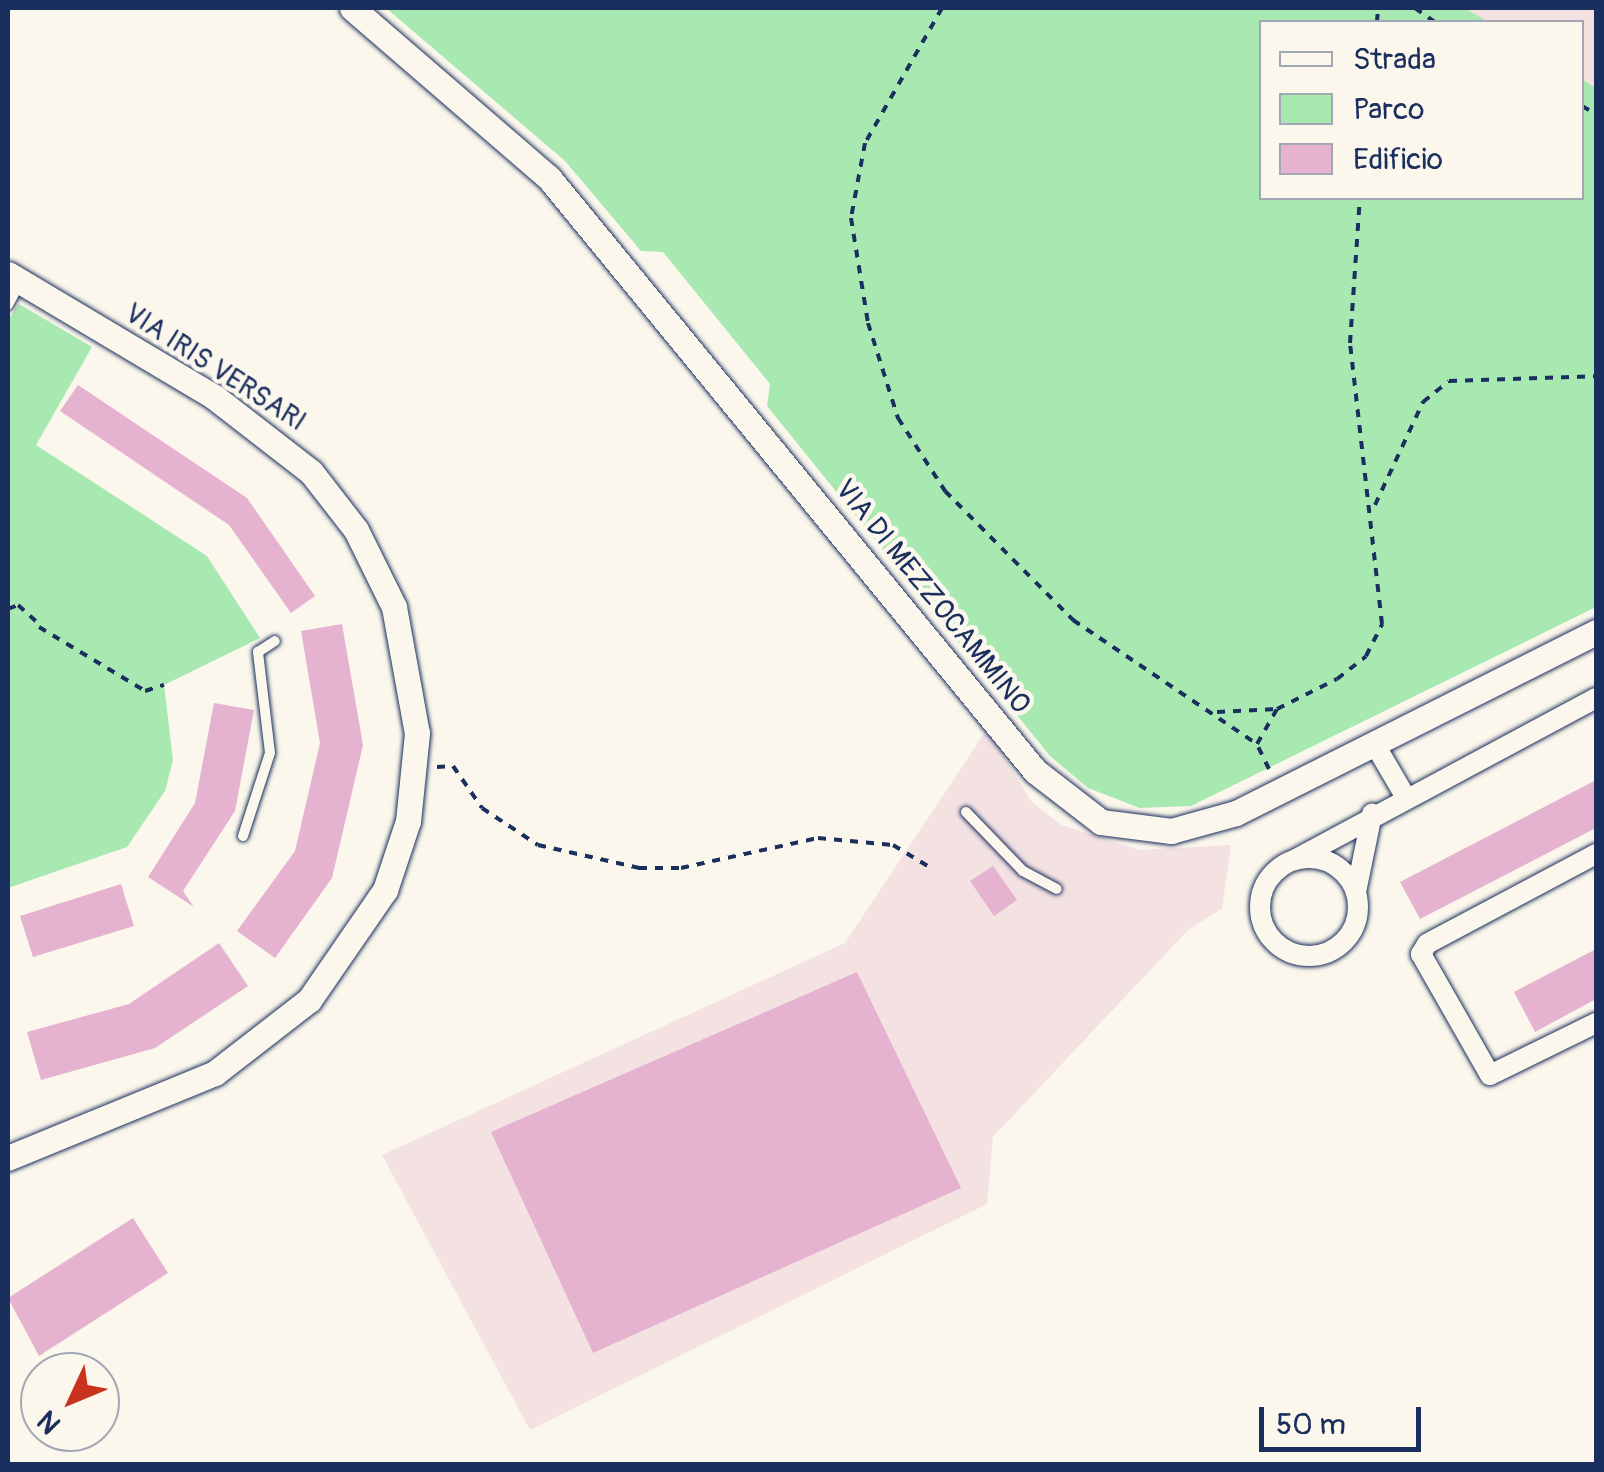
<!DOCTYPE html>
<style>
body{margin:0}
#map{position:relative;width:1604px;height:1472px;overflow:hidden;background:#fbf7ec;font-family:Pangolin,sans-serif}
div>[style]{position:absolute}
.built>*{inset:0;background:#f4e2e3}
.green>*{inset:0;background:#a8e9b1}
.building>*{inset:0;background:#e5b2cf}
.path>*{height:4px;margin-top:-2px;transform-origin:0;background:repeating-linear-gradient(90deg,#1b2f5e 0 8px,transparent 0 16px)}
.roads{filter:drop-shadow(0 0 2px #1b2f5e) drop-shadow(0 0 2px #1b2f5e)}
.service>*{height:10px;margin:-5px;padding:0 5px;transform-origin:5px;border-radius:5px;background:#fbf7ec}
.minor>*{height:20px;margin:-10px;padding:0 10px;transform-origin:10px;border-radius:10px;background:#fbf7ec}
.minor>.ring{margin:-10px;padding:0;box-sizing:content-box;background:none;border:20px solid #fbf7ec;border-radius:50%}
.tertiary>*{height:25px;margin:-12.5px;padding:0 12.5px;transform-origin:12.5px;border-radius:12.5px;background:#fbf7ec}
span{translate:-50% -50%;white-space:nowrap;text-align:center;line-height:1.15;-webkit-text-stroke:9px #fbf7ec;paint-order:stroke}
.street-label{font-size:28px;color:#1b2f5e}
.frame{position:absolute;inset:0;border:10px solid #1b2f5e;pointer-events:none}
.legend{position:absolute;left:1259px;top:20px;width:325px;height:180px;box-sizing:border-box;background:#fbf7ec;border:2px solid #a1a7b3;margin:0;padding:12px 18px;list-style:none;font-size:30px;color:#1b2f5e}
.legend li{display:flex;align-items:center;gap:20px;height:50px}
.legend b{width:50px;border:2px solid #a1a7b3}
.north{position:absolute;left:20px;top:1352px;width:100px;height:100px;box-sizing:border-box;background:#fbf7ec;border:2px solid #a1a7b3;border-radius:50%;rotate:226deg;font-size:28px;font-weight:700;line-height:40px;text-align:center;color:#1b2f5e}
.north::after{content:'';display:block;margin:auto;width:35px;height:45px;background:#c8321e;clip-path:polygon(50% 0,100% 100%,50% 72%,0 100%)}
.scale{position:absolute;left:1259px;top:1407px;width:162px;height:45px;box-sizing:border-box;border:5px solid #1b2f5e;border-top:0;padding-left:12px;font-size:30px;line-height:35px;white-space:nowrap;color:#1b2f5e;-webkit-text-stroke:8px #fbf7ec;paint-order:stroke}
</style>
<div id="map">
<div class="built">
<div style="clip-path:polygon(1464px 8px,1596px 8px,1596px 88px,1582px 79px,1582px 22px,1489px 22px)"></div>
<div style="clip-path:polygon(987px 729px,1032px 802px,1061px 825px,1140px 850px,1231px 845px,1222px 909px,1189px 929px,993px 1137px,987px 1204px,530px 1430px,382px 1155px,845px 943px)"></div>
</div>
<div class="green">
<div style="clip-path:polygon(386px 8px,1464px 8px,1489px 22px,1262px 22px,1262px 198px,1582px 198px,1582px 79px,1596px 88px,1596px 607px,1191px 806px,1140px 808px,1088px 788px,1050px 756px,767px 406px,770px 384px,663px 252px,641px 251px,565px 161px)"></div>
<div style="clip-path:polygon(19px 304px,92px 347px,36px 445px,207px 556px,260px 638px,164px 685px,173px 760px,165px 791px,127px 847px,8px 888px,8px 320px)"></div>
</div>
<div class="building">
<div style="clip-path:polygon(78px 385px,247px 498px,315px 596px,291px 613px,229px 525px,60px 411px)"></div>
<div style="clip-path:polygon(342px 624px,363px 745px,332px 878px,275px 958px,237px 931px,295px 851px,320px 743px,301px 631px)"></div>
<div style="clip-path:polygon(214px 703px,254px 710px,235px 811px,183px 891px,194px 907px,148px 877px,195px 803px)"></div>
<div style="clip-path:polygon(1596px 780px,1596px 828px,1420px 919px,1400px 882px)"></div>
<div style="clip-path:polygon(993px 866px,1017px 900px,994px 916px,970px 881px)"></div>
<div style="clip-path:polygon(121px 884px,134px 926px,33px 957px,20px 916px)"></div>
<div style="clip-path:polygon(219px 943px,248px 986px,155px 1048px,41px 1080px,27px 1032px,129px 1004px)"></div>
<div style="clip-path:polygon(1596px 949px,1596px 999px,1535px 1032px,1514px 992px)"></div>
<div style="clip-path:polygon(857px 972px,961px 1188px,593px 1353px,491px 1132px)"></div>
<div style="clip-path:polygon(133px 1218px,168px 1273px,39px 1356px,8px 1298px)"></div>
</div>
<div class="path">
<div style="left:942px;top:8px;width:155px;rotate:119.7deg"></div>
<div style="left:865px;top:143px;width:76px;rotate:100.6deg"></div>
<div style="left:851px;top:218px;width:106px;rotate:80.8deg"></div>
<div style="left:868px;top:323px;width:100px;rotate:72.5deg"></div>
<div style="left:898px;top:418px;width:87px;rotate:57.2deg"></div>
<div style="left:945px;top:491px;width:182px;rotate:45.2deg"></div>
<div style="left:1073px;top:620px;width:222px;rotate:34deg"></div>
<div style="left:1415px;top:8px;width:24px;rotate:35deg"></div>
<div style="left:1377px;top:22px;width:14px;rotate:-86deg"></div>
<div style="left:1582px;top:106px;width:16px;rotate:30deg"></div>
<div style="left:1375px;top:505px;width:114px;rotate:-65deg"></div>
<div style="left:1423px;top:402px;width:33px;rotate:-39deg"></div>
<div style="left:1449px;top:381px;width:147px;rotate:-1.9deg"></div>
<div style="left:8px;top:609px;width:11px;rotate:-22deg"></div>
<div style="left:18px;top:605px;width:28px;rotate:42deg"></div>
<div style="left:39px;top:627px;width:124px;rotate:31.1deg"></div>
<div style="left:145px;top:691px;width:20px;rotate:-18deg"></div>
<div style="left:1217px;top:712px;width:60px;rotate:-2.9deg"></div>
<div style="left:437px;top:767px;width:16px;rotate:-4deg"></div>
<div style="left:453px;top:766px;width:51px;rotate:55.4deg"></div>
<div style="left:482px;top:808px;width:67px;rotate:33.5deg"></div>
<div style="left:538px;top:845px;width:104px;rotate:12.8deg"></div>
<div style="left:639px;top:868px;width:42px"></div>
<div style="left:681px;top:868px;width:140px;rotate:-12.4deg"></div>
<div style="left:818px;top:838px;width:75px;rotate:5.3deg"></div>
<div style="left:893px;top:845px;width:44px;rotate:31.2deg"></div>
<div style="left:1269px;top:769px;width:28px;rotate:-116deg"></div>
<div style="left:1257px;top:744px;width:40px;rotate:-60.3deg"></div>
<div style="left:1277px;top:709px;width:67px;rotate:-26.6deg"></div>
<div style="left:1337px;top:679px;width:37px;rotate:-38deg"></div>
<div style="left:1366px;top:656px;width:36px;rotate:-63deg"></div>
<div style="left:1382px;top:624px;width:283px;rotate:-96.5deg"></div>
<div style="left:1350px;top:343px;width:145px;rotate:-86.1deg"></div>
</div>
<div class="roads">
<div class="service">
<div style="left:8px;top:305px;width:24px;rotate:-62deg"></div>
<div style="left:966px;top:812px;width:82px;rotate:46deg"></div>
<div style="left:1023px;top:871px;width:38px;rotate:28deg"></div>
<div style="left:243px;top:836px;width:87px;rotate:-72deg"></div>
<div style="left:270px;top:753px;width:102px;rotate:-96.8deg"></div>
<div style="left:258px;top:652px;width:20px;rotate:-33deg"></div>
</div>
<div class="minor">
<div style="left:1374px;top:743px;width:61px;rotate:59.7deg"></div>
<div style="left:1596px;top:854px;width:191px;rotate:152deg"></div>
<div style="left:1427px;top:944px;width:12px;rotate:121deg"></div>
<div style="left:1421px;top:954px;width:139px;rotate:60.3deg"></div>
<div style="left:1490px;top:1075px;width:118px;rotate:-26.1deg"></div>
<div class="ring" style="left:1260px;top:858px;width:78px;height:78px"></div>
<div style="left:1294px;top:860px;width:343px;rotate:-28.2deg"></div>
<div style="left:1356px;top:892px;width:80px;rotate:-78.4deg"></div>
</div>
<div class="tertiary">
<div style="left:352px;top:8px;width:260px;rotate:40.8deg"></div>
<div style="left:549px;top:178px;width:767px;rotate:50.66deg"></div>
<div style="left:1035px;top:771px;width:83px;rotate:37.7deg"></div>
<div style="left:1101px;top:822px;width:71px;rotate:7.3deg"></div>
<div style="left:1171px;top:831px;width:67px;rotate:-15.5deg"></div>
<div style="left:1236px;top:813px;width:403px;rotate:-26.7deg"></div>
<div style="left:8px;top:274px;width:239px;rotate:30.8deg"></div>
<div style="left:213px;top:396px;width:124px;rotate:37.8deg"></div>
<div style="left:311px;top:472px;width:73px;rotate:52.2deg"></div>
<div style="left:356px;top:530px;width:86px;rotate:63.7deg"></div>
<div style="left:394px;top:607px;width:128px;rotate:79.7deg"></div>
<div style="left:417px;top:733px;width:88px;rotate:95.8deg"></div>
<div style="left:408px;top:821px;width:73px;rotate:108.4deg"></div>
<div style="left:385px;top:890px;width:134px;rotate:124.6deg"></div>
<div style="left:309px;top:1000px;width:119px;rotate:142.2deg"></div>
<div style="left:215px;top:1073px;width:224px;rotate:157.7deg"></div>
</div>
</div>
<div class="street-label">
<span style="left:215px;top:368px;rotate:33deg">VIA IRIS VERSARI</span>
<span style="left:932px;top:597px;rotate:51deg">VIA DI MEZZOCAMMINO</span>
</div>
<div class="frame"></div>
<ul class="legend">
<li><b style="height:12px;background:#fbf7ec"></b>Strada</li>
<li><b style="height:28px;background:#a8e9b1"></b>Parco</li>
<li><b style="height:28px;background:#e5b2cf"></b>Edificio</li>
</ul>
<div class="north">N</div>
<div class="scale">50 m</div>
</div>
